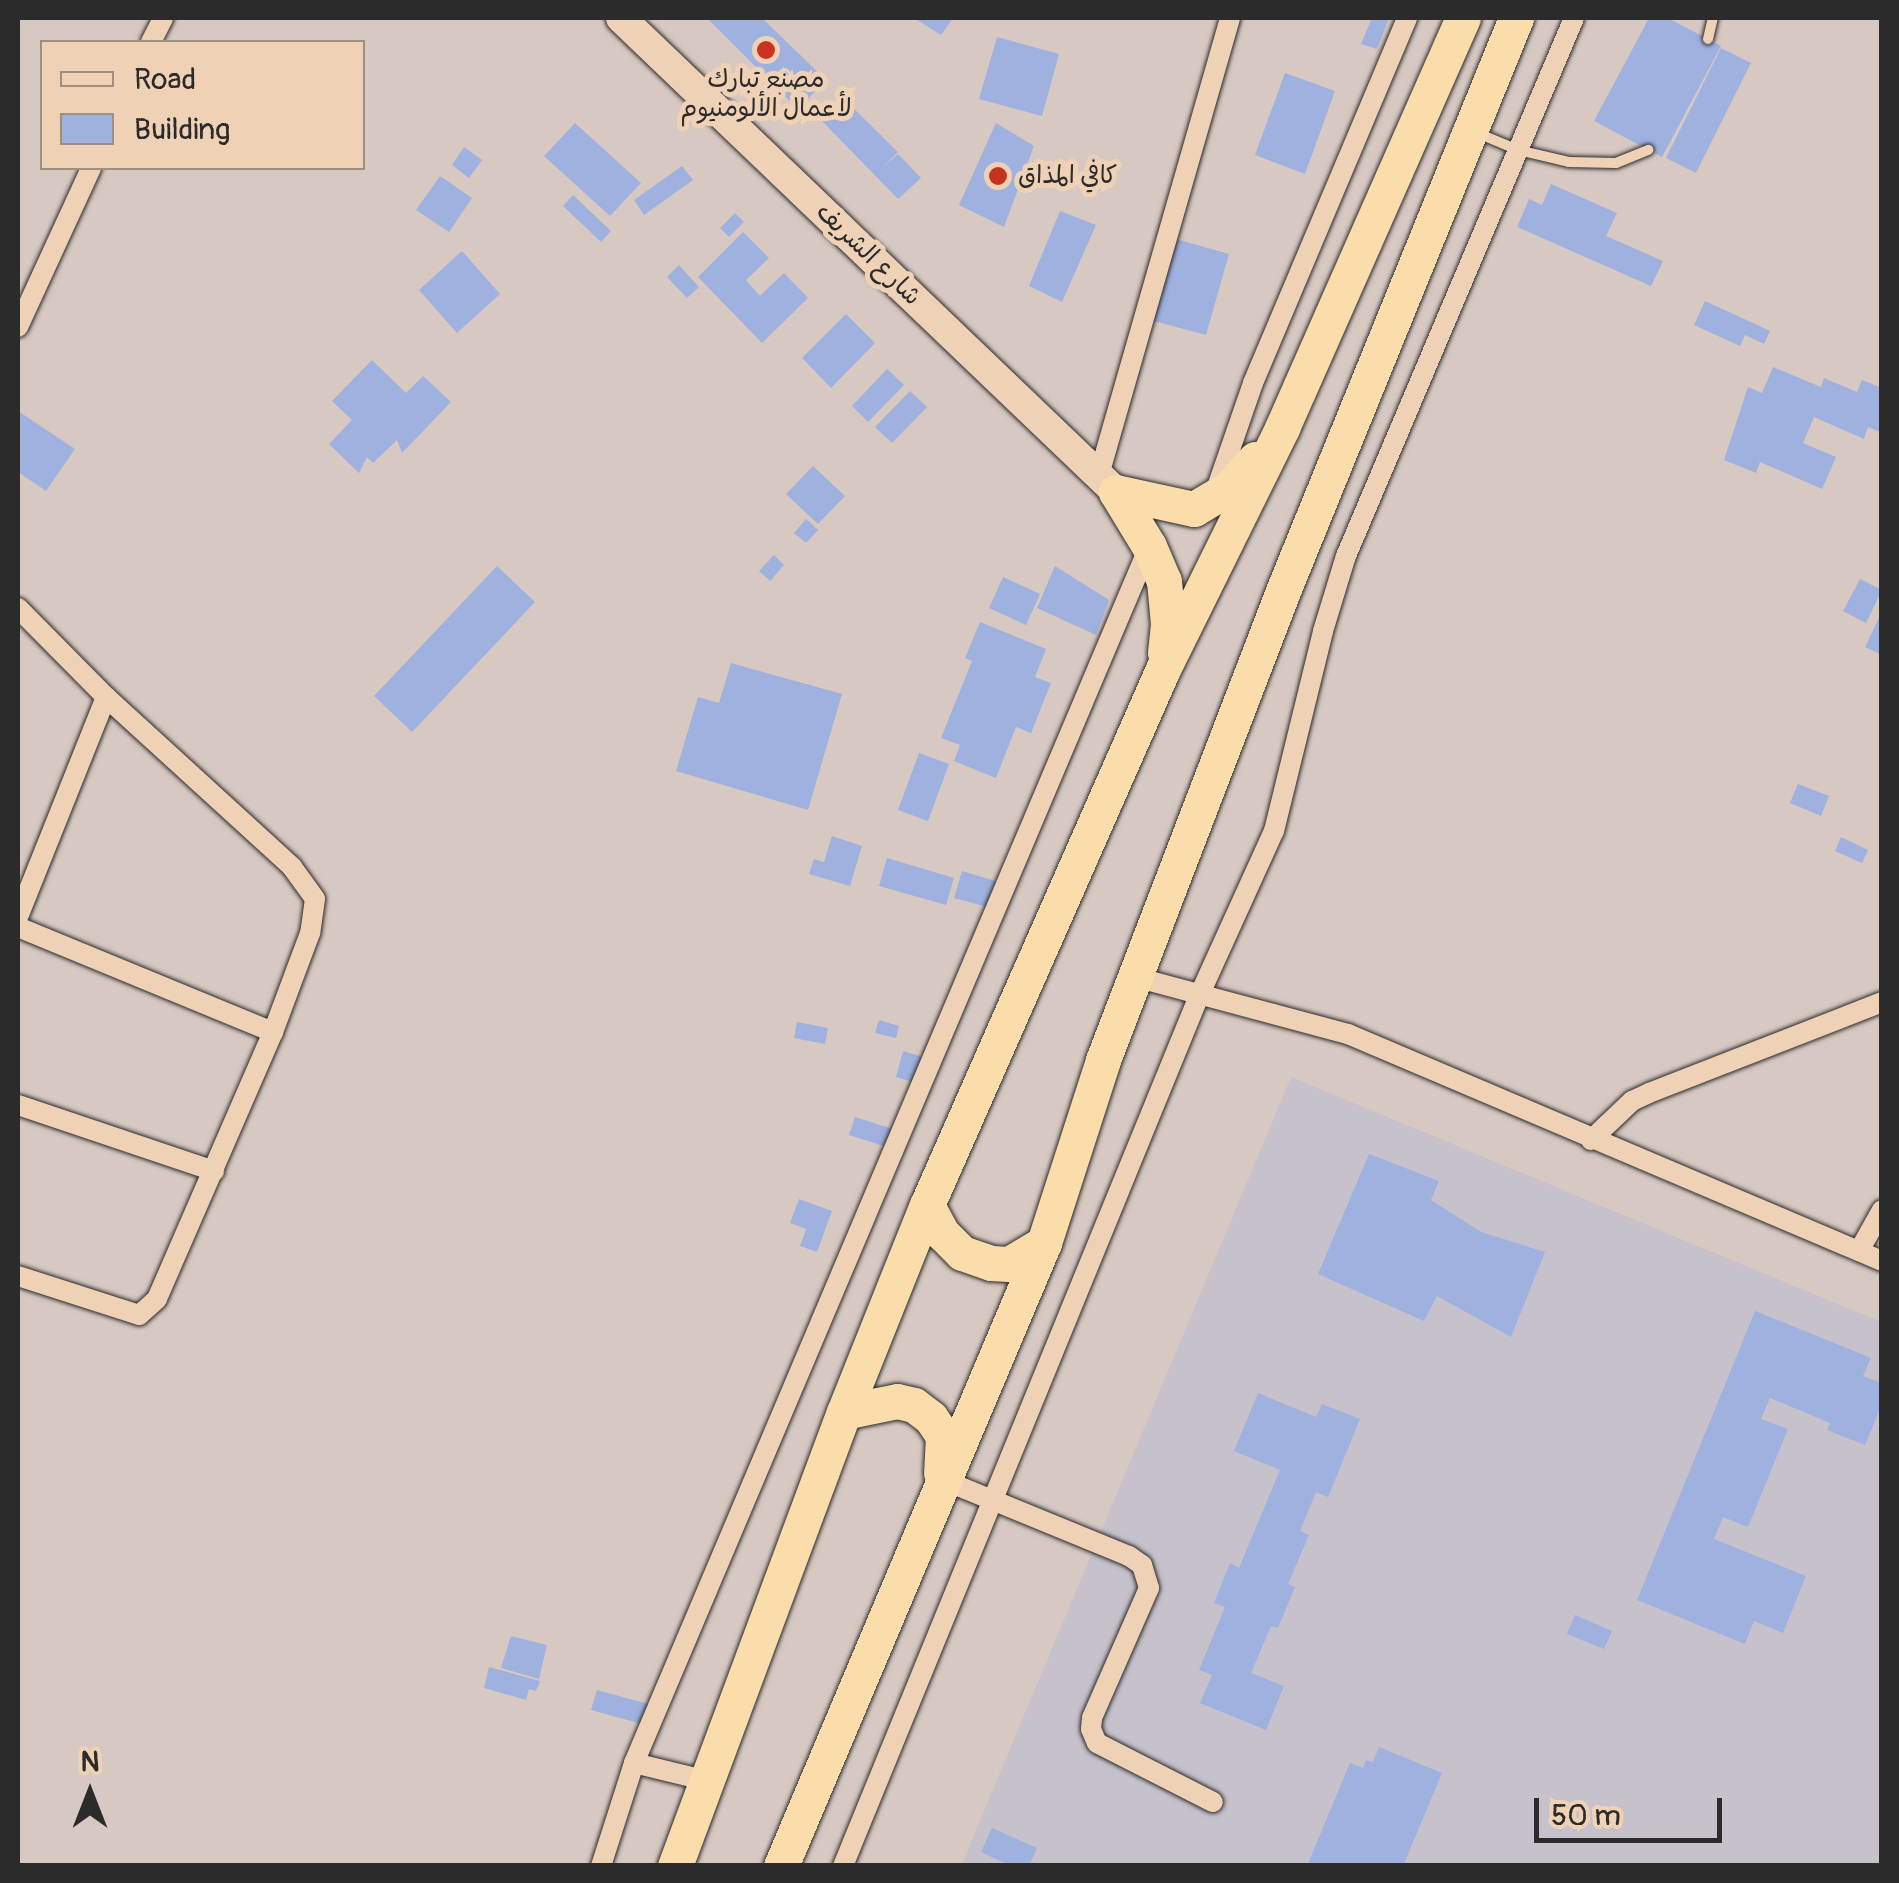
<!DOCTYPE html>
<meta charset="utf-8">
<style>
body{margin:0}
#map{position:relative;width:1899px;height:1883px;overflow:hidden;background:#d7c8c2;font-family:Pangolin,"Playpen Sans Arabic",sans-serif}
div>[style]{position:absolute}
.built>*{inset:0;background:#c6c1cb}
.building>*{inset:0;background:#9fb1df}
.roads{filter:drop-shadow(0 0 2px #2b2b2b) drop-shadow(0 0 2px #2b2b2b)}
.service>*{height:10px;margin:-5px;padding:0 5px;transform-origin:5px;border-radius:5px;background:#efd2b6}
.minor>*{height:20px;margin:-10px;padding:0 10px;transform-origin:10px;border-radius:10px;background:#efd2b6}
.secondary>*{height:30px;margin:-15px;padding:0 15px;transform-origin:15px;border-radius:15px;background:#efd2b6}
.trunk>*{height:35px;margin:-17.5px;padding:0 17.5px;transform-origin:17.5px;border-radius:17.5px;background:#fbddab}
.dots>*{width:28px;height:28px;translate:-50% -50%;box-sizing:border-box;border:5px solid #efd2b6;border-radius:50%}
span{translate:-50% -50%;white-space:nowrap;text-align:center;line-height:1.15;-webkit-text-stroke:10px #efd2b6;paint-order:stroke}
.poi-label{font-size:25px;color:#2b2b2b}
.left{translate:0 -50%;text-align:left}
.street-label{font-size:25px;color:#2b2b2b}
.frame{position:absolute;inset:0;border:20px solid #2b2b2b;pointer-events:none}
.legend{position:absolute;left:40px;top:40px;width:325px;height:130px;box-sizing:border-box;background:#efd2b6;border:2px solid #a18f7e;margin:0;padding:12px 18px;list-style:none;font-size:30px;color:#2b2b2b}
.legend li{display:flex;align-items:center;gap:20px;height:50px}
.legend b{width:50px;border:2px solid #a18f7e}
.north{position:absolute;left:40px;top:1743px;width:100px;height:100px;-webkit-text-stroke:8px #efd2b6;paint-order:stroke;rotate:0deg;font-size:28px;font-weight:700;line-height:40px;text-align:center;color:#2b2b2b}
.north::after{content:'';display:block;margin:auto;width:35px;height:45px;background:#2b2b2b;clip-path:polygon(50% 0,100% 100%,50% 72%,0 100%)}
.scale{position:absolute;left:1534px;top:1798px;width:188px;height:45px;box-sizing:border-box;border:5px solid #2b2b2b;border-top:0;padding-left:12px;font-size:30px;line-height:35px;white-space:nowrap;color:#2b2b2b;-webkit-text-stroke:8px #efd2b6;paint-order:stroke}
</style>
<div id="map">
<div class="built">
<div style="clip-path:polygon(1291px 1077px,1881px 1322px,1881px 1865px,961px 1866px)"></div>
</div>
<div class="building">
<div style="clip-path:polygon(707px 18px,762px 18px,826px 80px,798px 109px)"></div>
<div style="clip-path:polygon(914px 18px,953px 18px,941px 35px)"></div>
<div style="clip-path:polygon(1372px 18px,1389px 18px,1377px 49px,1361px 44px)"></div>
<div style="clip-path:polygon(1649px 18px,1668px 18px,1721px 46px,1662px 157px,1594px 121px)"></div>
<div style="clip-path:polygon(997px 37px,1059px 54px,1042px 116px,979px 99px)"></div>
<div style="clip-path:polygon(1721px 48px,1751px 63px,1696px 173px,1666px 158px)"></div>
<div style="clip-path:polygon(1285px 73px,1335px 91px,1305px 174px,1255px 155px)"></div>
<div style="clip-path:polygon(844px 99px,898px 152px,882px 168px,898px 154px,921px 178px,898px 199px,822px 121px)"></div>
<div style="clip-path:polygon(575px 123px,641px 183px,610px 216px,544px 156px)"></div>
<div style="clip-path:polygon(996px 123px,1034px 146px,1004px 227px,959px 205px)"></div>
<div style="clip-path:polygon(464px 147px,482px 160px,469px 178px,452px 165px)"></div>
<div style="clip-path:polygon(682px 166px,693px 180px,644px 215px,634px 200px)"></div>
<div style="clip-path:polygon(440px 176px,472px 198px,449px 232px,416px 210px)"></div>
<div style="clip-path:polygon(1551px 184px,1617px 213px,1606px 236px,1663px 261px,1651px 286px,1517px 227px,1529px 199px,1542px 205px)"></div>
<div style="clip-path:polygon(573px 195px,611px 231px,601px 242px,563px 206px)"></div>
<div style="clip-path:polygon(1060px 211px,1096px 225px,1062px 302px,1029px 286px)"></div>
<div style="clip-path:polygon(735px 213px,744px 222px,729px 237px,720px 228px)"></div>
<div style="clip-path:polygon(743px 232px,769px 258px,746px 280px,760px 296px,784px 273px,808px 298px,762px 343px,698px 277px)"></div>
<div style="clip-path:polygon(1176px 239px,1229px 254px,1206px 335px,1154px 321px)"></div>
<div style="clip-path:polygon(462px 251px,500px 294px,457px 333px,419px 290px)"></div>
<div style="clip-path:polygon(679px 265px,699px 287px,687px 298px,667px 277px)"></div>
<div style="clip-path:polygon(1705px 301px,1770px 331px,1764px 344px,1745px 335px,1740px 346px,1694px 325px)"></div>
<div style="clip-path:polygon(846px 314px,875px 343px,831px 388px,802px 358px)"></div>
<div style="clip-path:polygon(372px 360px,406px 393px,423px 376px,451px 402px,402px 453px,397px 440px,373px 463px,367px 457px,359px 473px,329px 444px,352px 420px,332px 401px)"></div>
<div style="clip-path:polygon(1773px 367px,1821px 387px,1824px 378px,1857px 392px,1862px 380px,1882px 388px,1882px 433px,1868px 427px,1864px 439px,1814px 417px,1803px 443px,1836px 457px,1822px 489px,1760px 462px,1756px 473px,1724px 460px,1748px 387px,1762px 393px)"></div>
<div style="clip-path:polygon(887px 369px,904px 385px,868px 422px,852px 406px)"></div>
<div style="clip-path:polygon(910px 391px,927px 407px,892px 443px,875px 427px)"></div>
<div style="clip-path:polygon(18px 411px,75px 449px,46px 491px,18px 472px)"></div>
<div style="clip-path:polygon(813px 466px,845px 496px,818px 524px,786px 494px)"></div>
<div style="clip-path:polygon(806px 519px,818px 530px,806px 543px,794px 533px)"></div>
<div style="clip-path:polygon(774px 555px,784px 565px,770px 581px,759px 571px)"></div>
<div style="clip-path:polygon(497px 566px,535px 602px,412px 732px,374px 696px)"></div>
<div style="clip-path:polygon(1055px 566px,1109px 600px,1096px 635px,1037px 608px)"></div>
<div style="clip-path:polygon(1003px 577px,1040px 594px,1026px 625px,989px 608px)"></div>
<div style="clip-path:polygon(1860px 579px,1882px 590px,1866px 623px,1843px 611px)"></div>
<div style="clip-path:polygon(1879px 618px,1882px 620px,1882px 655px,1865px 647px)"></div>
<div style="clip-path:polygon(980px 622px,1046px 649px,1035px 677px,1051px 683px,1031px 733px,1016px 727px,996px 778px,954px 761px,960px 745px,941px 738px,972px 661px,965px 658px)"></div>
<div style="clip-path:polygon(731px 663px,842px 694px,808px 810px,676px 771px,698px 697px,719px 703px)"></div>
<div style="clip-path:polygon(919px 753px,949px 764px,928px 821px,898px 810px)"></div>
<div style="clip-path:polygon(1798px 784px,1829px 796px,1821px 816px,1790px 803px)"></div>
<div style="clip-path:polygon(832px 836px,862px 846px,850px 886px,809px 874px,814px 859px,824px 862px)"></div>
<div style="clip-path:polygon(1841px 837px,1868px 850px,1862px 863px,1835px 851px)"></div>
<div style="clip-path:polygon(887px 858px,954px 878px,946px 905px,879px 886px)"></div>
<div style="clip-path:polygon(962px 871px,1002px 883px,995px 909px,954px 898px)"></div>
<div style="clip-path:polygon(879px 1020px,899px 1026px,896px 1038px,875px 1033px)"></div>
<div style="clip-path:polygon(797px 1022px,828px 1028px,825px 1044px,794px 1038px)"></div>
<div style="clip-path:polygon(903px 1051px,929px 1059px,922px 1085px,896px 1077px)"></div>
<div style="clip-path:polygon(855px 1117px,899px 1131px,893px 1149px,849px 1135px)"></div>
<div style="clip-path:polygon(1369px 1154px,1439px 1181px,1431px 1200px,1481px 1232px,1545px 1252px,1511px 1337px,1437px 1296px,1424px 1321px,1318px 1274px)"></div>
<div style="clip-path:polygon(799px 1199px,832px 1211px,817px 1252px,800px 1246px,806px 1229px,790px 1223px)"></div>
<div style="clip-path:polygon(1755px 1311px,1871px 1358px,1863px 1376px,1882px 1383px,1882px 1404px,1865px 1445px,1827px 1430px,1830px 1423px,1770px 1398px,1761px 1419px,1788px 1429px,1748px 1527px,1723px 1517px,1714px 1539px,1806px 1576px,1783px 1633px,1754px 1621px,1745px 1644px,1637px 1600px)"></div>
<div style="clip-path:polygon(1258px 1393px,1316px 1417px,1322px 1404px,1360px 1419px,1328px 1497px,1316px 1492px,1300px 1531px,1309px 1535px,1288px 1584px,1295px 1587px,1278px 1628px,1271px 1626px,1251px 1673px,1284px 1686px,1266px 1730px,1200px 1703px,1212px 1675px,1199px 1670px,1225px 1607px,1214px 1603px,1230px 1563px,1239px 1568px,1280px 1470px,1234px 1451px)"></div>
<div style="clip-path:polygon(1575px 1615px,1612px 1631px,1604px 1649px,1567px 1634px)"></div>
<div style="clip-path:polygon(511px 1636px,547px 1645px,539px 1679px,501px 1668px)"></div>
<div style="clip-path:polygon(489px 1667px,540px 1681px,536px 1691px,529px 1689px,526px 1700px,484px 1688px)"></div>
<div style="clip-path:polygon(597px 1690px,648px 1704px,642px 1724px,591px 1710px)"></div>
<div style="clip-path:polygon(1379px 1747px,1442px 1773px,1403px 1866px,1307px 1866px,1350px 1763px,1363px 1768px,1366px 1760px,1373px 1762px)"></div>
<div style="clip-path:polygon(992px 1828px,1037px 1848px,1029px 1866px,1011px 1866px,981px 1852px)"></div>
</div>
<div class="roads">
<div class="service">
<div style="left:1708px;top:39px;width:22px;rotate:-77deg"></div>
<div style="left:1475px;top:132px;width:47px;rotate:22.7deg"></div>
<div style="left:1518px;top:150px;width:52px;rotate:13.2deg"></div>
<div style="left:1569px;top:162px;width:47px;rotate:1.2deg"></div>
<div style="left:1616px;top:163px;width:35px;rotate:-22deg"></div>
</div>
<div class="minor">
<div style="left:151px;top:42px;width:27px;rotate:-63deg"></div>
<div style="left:18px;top:327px;width:175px;rotate:-65.3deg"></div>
<div style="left:1099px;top:475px;width:475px;rotate:-74deg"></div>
<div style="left:1216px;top:490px;width:113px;rotate:-70.9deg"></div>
<div style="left:1253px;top:383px;width:396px;rotate:-67.1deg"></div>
<div style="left:18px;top:608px;width:125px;rotate:45.3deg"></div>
<div style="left:106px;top:697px;width:252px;rotate:42.4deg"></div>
<div style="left:292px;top:867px;width:39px;rotate:54deg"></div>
<div style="left:315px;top:899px;width:34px;rotate:98deg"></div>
<div style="left:310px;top:933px;width:106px;rotate:110.5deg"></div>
<div style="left:273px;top:1032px;width:291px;rotate:113.5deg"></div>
<div style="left:157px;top:1299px;width:24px;rotate:138deg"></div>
<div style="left:139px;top:1315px;width:127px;rotate:-162.1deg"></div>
<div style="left:18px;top:917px;width:237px;rotate:-68.2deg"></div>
<div style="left:18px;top:927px;width:276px;rotate:22.4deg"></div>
<div style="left:1135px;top:977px;width:220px;rotate:15deg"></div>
<div style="left:1348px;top:1034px;width:580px;rotate:23.03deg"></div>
<div style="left:18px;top:1105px;width:207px;rotate:18.6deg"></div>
<div style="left:1591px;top:1140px;width:57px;rotate:-43.6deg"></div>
<div style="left:1632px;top:1101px;width:19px;rotate:-25deg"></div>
<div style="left:1649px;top:1093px;width:250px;rotate:-21.3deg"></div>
<div style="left:1859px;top:1251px;width:47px;rotate:-60.7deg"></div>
<div style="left:941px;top:1479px;width:203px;rotate:22.3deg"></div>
<div style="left:1129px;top:1556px;width:16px;rotate:35deg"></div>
<div style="left:1142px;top:1565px;width:24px;rotate:73deg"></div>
<div style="left:1149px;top:1588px;width:142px;rotate:113.7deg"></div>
<div style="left:1092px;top:1718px;width:11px;rotate:95deg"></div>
<div style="left:1091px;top:1729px;width:15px;rotate:67deg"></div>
<div style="left:1097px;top:1743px;width:130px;rotate:27deg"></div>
<div style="left:634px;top:1763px;width:76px;rotate:13.7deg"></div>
<div style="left:601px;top:1866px;width:108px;rotate:-72.2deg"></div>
<div style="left:634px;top:1763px;width:1321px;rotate:-67.05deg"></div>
<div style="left:843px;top:1866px;width:940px;rotate:-67.75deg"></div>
<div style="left:1199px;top:996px;width:181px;rotate:-65.6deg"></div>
<div style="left:1274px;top:831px;width:206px;rotate:-76.2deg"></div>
<div style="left:1323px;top:631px;width:78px;rotate:-73deg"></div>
<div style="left:1346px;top:556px;width:584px;rotate:-67.03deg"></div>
</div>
<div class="secondary">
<div style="left:621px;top:18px;width:685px;rotate:43.76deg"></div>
</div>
<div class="trunk">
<div style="left:1116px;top:492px;width:80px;rotate:12.3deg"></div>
<div style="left:1194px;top:509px;width:41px;rotate:-31deg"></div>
<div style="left:1229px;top:488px;width:39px;rotate:-48deg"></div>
<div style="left:1116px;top:492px;width:63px;rotate:58.6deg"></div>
<div style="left:1149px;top:546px;width:38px;rotate:67deg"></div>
<div style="left:1164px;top:581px;width:43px;rotate:84.7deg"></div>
<div style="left:1168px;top:624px;width:29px;rotate:96deg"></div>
<div style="left:927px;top:1205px;width:32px;rotate:62deg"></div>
<div style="left:942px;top:1233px;width:28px;rotate:45deg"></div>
<div style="left:962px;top:1253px;width:31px;rotate:19deg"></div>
<div style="left:991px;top:1263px;width:18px;rotate:3deg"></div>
<div style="left:1009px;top:1264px;width:41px;rotate:-31deg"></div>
<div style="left:844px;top:1412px;width:54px;rotate:-11.7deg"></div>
<div style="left:897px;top:1401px;width:17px;rotate:13deg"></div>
<div style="left:914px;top:1405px;width:21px;rotate:37deg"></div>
<div style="left:931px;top:1418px;width:22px;rotate:56deg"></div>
<div style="left:943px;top:1436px;width:37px;rotate:93deg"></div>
<div style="left:675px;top:1866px;width:484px;rotate:-69.6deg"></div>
<div style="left:844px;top:1412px;width:223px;rotate:-68.2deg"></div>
<div style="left:927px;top:1205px;width:586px;rotate:-66.24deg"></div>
<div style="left:1163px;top:669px;width:269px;rotate:-63.7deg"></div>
<div style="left:1282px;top:428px;width:448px;rotate:-66.2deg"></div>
<div style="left:781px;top:1866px;width:676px;rotate:-67.11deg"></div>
<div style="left:1044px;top:1243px;width:192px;rotate:-72.1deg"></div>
<div style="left:1103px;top:1060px;width:502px;rotate:-69deg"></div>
<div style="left:1283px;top:591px;width:619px;rotate:-67.87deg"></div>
</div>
</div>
<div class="dots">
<div style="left:766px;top:50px;background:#c8321e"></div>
<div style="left:998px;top:176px;background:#c8321e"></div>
</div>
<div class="poi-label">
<span style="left:766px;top:95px">مصنع تبارك<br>لأعمال الألومنيوم</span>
<span class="left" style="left:1018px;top:176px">كافي المذاق</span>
</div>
<div class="street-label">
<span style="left:868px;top:255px;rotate:44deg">شارع الشريف</span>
</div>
<div class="frame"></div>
<ul class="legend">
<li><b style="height:12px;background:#efd2b6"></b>Road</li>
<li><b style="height:28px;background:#9fb1df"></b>Building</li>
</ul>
<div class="north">N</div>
<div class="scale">50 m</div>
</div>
